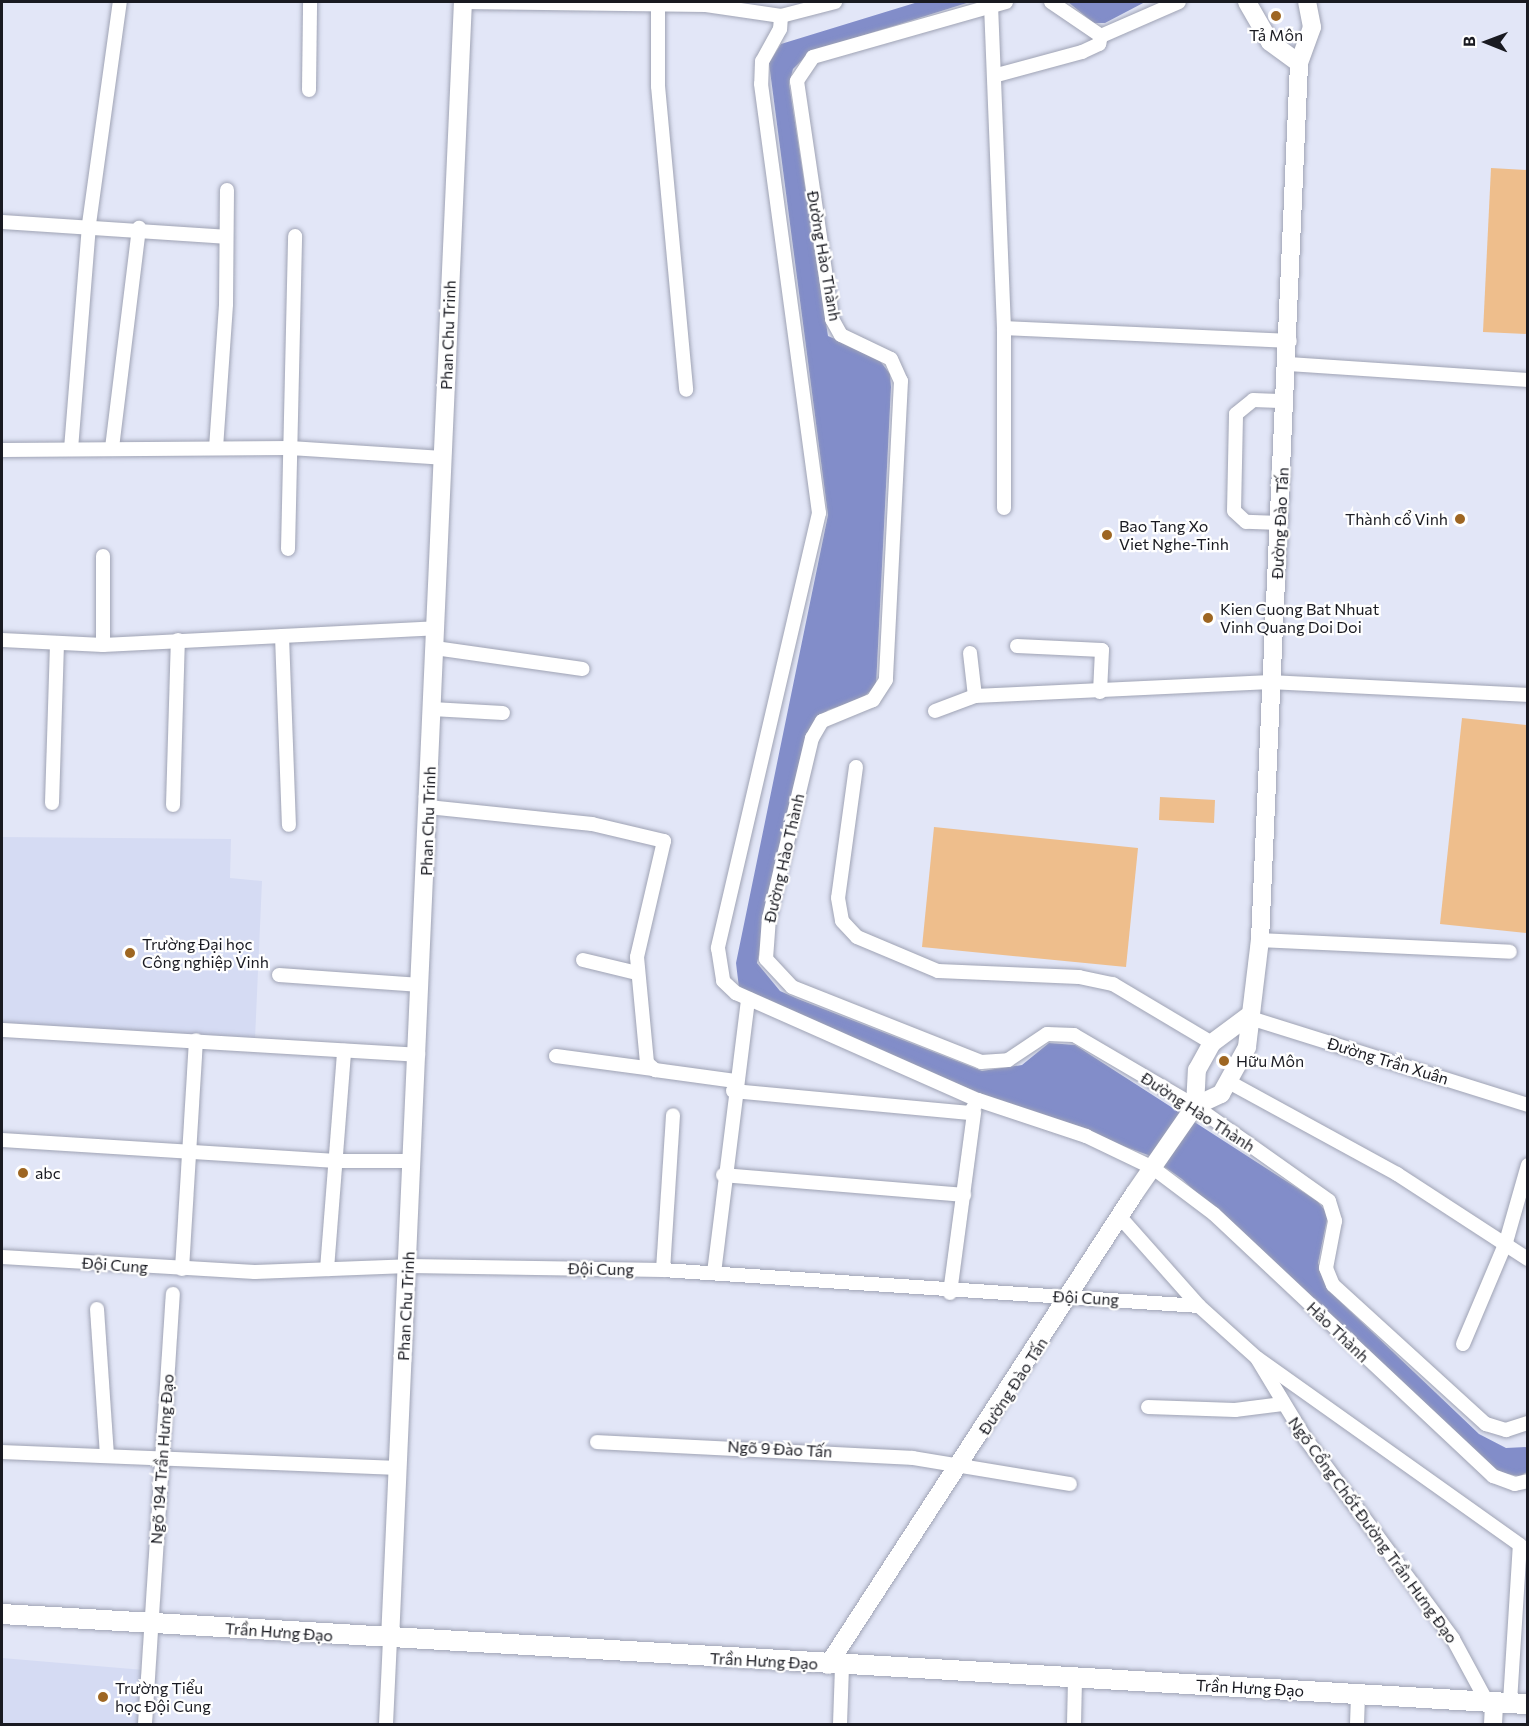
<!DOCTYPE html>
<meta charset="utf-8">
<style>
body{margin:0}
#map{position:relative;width:1529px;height:1726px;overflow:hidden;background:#e2e6f7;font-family:Commissioner,sans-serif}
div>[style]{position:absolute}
.built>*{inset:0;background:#d5dbf3}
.green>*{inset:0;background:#eebe8c}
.water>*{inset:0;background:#828dc9}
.roads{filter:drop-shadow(0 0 2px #9fa3b4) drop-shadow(0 0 2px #9fa3b4)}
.minor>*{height:14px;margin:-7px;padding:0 7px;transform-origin:7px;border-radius:7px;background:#fff}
.tertiary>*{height:18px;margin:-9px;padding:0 9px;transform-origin:9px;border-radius:9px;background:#fff}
.secondary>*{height:20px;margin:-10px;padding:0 10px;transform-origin:10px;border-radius:10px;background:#fff}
.dots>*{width:16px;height:16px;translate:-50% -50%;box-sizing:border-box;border:3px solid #fff;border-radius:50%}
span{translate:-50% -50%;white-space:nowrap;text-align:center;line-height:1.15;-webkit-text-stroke:4.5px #fff;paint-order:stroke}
.poi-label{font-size:16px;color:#191a21}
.right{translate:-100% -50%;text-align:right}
.left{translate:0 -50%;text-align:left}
.street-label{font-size:16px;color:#191a21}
.frame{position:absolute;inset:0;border:3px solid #191a21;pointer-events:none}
.north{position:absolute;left:1457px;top:12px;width:60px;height:60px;-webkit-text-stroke:4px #fff;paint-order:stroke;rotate:271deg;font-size:16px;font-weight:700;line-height:24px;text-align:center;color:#191a21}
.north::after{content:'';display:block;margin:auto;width:21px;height:27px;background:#191a21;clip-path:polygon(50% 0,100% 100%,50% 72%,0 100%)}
</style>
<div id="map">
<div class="built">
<div style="clip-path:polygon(2px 837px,231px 839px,230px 878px,262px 881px,255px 1039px,2px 1025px)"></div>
<div style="clip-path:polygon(2px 1658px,144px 1670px,141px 1724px,2px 1724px)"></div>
</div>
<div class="green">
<div style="clip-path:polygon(1491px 168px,1527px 170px,1527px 334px,1483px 332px)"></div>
<div style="clip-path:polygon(1462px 718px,1527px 725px,1527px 933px,1440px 924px)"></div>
<div style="clip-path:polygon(1160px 797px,1215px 800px,1214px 823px,1159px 820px)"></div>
<div style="clip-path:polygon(934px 827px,1138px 848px,1126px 967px,922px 947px)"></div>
</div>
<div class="water">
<div style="clip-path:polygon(918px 2px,970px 2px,810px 52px,793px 69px,789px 84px,828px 336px,877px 357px,890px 374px,891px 387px,876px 686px,861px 699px,828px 710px,809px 730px,757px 963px,780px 991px,798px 999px,982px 1071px,1022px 1065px,1049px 1043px,1075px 1045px,1317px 1201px,1328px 1214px,1318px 1263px,1328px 1290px,1479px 1434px,1506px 1448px,1527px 1447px,1527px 1472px,1520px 1476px,1493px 1472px,1182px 1179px,1148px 1155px,982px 1094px,751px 999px,739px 988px,736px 963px,828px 515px,769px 63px,781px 44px)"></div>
<div style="clip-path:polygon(1068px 2px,1145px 2px,1105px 23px,1094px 23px)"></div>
</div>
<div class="roads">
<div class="minor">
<div style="left:463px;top:2px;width:243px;rotate:0.7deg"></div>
<div style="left:706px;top:5px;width:76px;rotate:8.3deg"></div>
<div style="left:781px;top:16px;width:56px;rotate:-14.5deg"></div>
<div style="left:1006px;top:2px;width:201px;rotate:164.1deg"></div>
<div style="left:813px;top:57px;width:29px;rotate:124deg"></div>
<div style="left:797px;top:81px;width:241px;rotate:81.6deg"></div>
<div style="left:832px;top:319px;width:18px;rotate:61deg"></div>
<div style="left:841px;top:335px;width:55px;rotate:25.6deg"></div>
<div style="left:891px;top:359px;width:24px;rotate:66deg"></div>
<div style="left:901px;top:381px;width:299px;rotate:92.9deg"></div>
<div style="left:886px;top:680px;width:24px;rotate:123deg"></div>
<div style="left:873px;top:700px;width:55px;rotate:157.6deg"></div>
<div style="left:822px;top:721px;width:20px;rotate:120deg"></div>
<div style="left:812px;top:738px;width:185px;rotate:103.4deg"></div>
<div style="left:769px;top:918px;width:41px;rotate:94.2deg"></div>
<div style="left:766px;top:959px;width:38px;rotate:47deg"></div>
<div style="left:792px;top:987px;width:203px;rotate:21.6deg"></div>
<div style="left:981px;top:1062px;width:27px;rotate:-4deg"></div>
<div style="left:1008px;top:1060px;width:47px;rotate:-33.7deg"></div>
<div style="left:1047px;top:1034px;width:27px;rotate:2deg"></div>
<div style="left:1074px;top:1035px;width:140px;rotate:30.4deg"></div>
<div style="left:1195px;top:1106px;width:164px;rotate:35.3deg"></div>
<div style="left:1329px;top:1201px;width:21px;rotate:73deg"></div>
<div style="left:1335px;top:1221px;width:48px;rotate:100.8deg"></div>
<div style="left:1326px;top:1268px;width:18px;rotate:68deg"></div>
<div style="left:1333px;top:1285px;width:207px;rotate:42.3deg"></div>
<div style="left:1486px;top:1424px;width:21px;rotate:17deg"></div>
<div style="left:1506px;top:1430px;width:23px;rotate:-18deg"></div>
<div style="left:1051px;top:2px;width:60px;rotate:34.2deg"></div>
<div style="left:1101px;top:36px;width:85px;rotate:-23.6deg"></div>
<div style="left:658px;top:5px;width:81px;rotate:90deg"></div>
<div style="left:658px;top:86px;width:305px;rotate:84.7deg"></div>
<div style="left:991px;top:5px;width:323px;rotate:87.7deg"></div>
<div style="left:1004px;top:328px;width:180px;rotate:90deg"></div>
<div style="left:781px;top:16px;width:13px;rotate:94deg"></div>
<div style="left:780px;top:29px;width:37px;rotate:119deg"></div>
<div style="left:762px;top:61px;width:23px;rotate:92deg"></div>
<div style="left:761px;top:84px;width:433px;rotate:82.3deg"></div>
<div style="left:819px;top:513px;width:447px;rotate:103.1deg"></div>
<div style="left:718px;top:948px;width:33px;rotate:81deg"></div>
<div style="left:723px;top:981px;width:18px;rotate:43deg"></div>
<div style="left:736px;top:993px;width:265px;rotate:23.9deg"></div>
<div style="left:978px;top:1100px;width:114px;rotate:18.4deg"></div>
<div style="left:1086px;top:1136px;width:74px;rotate:25.5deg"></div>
<div style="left:1153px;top:1168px;width:76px;rotate:37deg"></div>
<div style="left:1214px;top:1214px;width:383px;rotate:43.2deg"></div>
<div style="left:1493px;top:1476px;width:23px;rotate:20deg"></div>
<div style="left:1515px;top:1484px;width:13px;rotate:-13deg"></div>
<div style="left:997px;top:75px;width:88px;rotate:-15.1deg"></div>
<div style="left:1082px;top:52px;width:19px;rotate:-25deg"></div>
<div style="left:1099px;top:44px;width:8px;rotate:-76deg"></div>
<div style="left:309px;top:90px;width:88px;rotate:-89.3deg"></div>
<div style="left:2px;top:222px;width:224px;rotate:3.8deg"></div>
<div style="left:1004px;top:328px;width:286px;rotate:2.6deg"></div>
<div style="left:1288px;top:364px;width:241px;rotate:3.8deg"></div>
<div style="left:112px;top:448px;width:222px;rotate:-83deg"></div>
<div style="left:216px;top:448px;width:144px;rotate:-86deg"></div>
<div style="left:226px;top:304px;width:114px;rotate:-89.5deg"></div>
<div style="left:71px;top:449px;width:226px;rotate:-85.4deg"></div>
<div style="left:89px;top:224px;width:224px;rotate:-82.1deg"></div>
<div style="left:2px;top:450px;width:288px;rotate:-0.4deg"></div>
<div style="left:290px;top:448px;width:153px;rotate:3.7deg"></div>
<div style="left:1280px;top:523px;width:34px;rotate:-178deg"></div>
<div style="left:1246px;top:522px;width:16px;rotate:-137deg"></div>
<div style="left:1234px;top:511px;width:97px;rotate:-88.8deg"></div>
<div style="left:1236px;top:414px;width:22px;rotate:-39deg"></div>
<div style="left:1253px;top:400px;width:33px;rotate:2deg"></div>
<div style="left:288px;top:549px;width:313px;rotate:-88.7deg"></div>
<div style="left:282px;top:636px;width:189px;rotate:87.9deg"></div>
<div style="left:2px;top:640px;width:101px;rotate:2.8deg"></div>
<div style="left:103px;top:645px;width:333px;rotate:-2.9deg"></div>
<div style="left:103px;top:645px;width:89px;rotate:-90deg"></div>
<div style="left:1017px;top:646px;width:85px;rotate:2.7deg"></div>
<div style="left:1102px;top:650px;width:42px;rotate:92.7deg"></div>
<div style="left:435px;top:648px;width:149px;rotate:8.1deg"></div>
<div style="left:970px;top:653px;width:43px;rotate:83.4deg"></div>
<div style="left:432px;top:709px;width:71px;rotate:3.2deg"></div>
<div style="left:935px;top:711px;width:43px;rotate:-20.6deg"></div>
<div style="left:975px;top:696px;width:296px;rotate:-2.7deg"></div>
<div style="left:1271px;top:682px;width:257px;rotate:2.9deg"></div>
<div style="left:856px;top:767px;width:132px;rotate:97.8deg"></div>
<div style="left:838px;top:898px;width:23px;rotate:80deg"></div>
<div style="left:842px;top:921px;width:22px;rotate:47deg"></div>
<div style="left:857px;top:937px;width:88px;rotate:22.8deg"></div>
<div style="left:938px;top:971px;width:141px;rotate:2.4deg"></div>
<div style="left:1079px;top:977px;width:35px;rotate:12deg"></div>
<div style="left:1113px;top:984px;width:115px;rotate:30.8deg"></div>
<div style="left:52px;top:803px;width:160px;rotate:-88.2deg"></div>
<div style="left:173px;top:805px;width:165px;rotate:-88.3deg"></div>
<div style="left:428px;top:807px;width:165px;rotate:5.9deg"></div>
<div style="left:592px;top:824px;width:74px;rotate:13.3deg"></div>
<div style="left:664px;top:841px;width:119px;rotate:103.1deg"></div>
<div style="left:637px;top:957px;width:106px;rotate:84.6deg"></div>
<div style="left:647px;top:1063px;width:11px;rotate:41deg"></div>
<div style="left:655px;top:1070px;width:81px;rotate:7.8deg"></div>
<div style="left:1260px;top:940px;width:250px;rotate:2.7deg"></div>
<div style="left:583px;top:960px;width:56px;rotate:13.5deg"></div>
<div style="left:279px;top:975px;width:142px;rotate:4deg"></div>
<div style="left:1247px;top:1017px;width:294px;rotate:17.4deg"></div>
<div style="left:2px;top:1030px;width:417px;rotate:3.4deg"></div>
<div style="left:556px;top:1056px;width:98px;rotate:7.6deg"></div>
<div style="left:1229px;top:1082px;width:192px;rotate:28.7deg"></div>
<div style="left:1397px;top:1174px;width:156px;rotate:33deg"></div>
<div style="left:733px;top:1091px;width:238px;rotate:5.3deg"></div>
<div style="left:970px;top:1113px;width:15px;rotate:-58deg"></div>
<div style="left:2px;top:1140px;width:335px;rotate:3.6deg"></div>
<div style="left:336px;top:1161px;width:77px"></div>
<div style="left:723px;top:1175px;width:242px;rotate:4.7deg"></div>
<div style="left:1120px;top:1217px;width:119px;rotate:48.4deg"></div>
<div style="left:1199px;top:1306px;width:78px;rotate:41.9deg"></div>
<div style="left:1257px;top:1358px;width:323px;rotate:35.4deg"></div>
<div style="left:2px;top:1257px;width:253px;rotate:3.4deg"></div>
<div style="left:255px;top:1272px;width:153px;rotate:-2.2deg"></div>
<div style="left:408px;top:1266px;width:255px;rotate:0.9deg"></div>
<div style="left:663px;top:1270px;width:537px;rotate:3.84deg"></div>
<div style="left:182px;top:1269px;width:229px;rotate:-86.5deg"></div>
<div style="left:327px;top:1269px;width:219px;rotate:-85.5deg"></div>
<div style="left:663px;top:1270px;width:155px;rotate:-86.3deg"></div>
<div style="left:714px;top:1273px;width:276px;rotate:-82.9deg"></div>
<div style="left:950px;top:1293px;width:183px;rotate:-82.4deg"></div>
<div style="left:97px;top:1309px;width:147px;rotate:86.1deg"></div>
<div style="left:1463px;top:1344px;width:111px;rotate:-67.1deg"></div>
<div style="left:1506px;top:1242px;width:80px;rotate:-74.1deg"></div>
<div style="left:1258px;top:1360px;width:91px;rotate:58.9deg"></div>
<div style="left:1305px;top:1438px;width:250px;rotate:53.6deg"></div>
<div style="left:1453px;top:1639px;width:72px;rotate:61.6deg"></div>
<div style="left:1148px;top:1407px;width:87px;rotate:2deg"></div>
<div style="left:1235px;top:1410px;width:48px;rotate:-7.1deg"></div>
<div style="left:597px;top:1442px;width:316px;rotate:2.9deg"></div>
<div style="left:913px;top:1458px;width:159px;rotate:9.4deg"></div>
<div style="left:2px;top:1452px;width:396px;rotate:2.3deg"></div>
<div style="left:1510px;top:1702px;width:157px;rotate:-86.4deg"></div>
<div style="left:145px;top:1724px;width:431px;rotate:-86.3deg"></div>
<div style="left:386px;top:1724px;width:84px;rotate:-87.3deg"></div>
<div style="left:840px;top:1724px;width:58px;rotate:-88deg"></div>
<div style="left:1074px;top:1724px;width:45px;rotate:-88.7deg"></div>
<div style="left:1357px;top:1724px;width:30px;rotate:-88deg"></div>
</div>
<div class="tertiary">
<div style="left:1247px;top:2px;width:46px;rotate:60.1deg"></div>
<div style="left:1270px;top:42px;width:36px;rotate:36deg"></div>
<div style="left:1195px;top:1106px;width:36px;rotate:-87deg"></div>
<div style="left:1197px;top:1070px;width:31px;rotate:-61deg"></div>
<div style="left:1212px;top:1043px;width:44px;rotate:-36.6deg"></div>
<div style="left:390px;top:1640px;width:1640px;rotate:-87.45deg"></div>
<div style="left:828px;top:1665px;width:562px;rotate:-56.99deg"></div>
<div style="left:1134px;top:1194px;width:107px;rotate:-55.3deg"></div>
<div style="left:1195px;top:1106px;width:29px;rotate:-25deg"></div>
<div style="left:1221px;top:1094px;width:54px;rotate:-61deg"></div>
<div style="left:1247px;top:1047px;width:108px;rotate:-83.1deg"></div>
<div style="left:1260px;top:940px;width:878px;rotate:-87.45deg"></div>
<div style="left:1299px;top:63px;width:38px;rotate:-70deg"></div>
<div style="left:1312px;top:27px;width:25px;rotate:-101deg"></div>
<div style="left:1493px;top:1724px;width:22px;rotate:-87deg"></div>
</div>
<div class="secondary">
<div style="left:2px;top:1614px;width:1529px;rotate:3.38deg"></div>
</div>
</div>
<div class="dots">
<div style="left:1276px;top:16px;background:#9e6622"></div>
<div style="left:1460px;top:519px;background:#9e6622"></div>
<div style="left:1107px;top:535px;background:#9e6622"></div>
<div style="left:1208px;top:618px;background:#9e6622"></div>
<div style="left:130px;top:953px;background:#9e6622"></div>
<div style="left:1224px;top:1061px;background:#9e6622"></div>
<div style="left:23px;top:1173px;background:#9e6622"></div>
<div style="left:103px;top:1697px;background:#9e6622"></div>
</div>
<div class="poi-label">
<span style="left:1276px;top:35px">Tả Môn</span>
<span class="right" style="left:1448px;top:519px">Thành cổ Vinh</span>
<span class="left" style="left:1119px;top:535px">Bao Tang Xo<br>Viet Nghe-Tinh</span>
<span class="left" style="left:1220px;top:618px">Kien Cuong Bat Nhuat<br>Vinh Quang Doi Doi</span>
<span class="left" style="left:142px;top:953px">Trường Đại học<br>Công nghiệp Vinh</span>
<span class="left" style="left:1236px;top:1061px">Hữu Môn</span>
<span class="left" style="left:35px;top:1173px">abc</span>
<span class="left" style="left:115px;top:1697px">Trường Tiểu<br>học Đội Cung</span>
</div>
<div class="street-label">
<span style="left:824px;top:256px;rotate:80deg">Đường Hào Thành</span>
<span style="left:448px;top:335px;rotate:-88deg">Phan Chu Trinh</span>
<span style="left:1280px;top:523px;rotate:-87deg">Đường Đào Tấn</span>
<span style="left:428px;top:821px;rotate:-88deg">Phan Chu Trinh</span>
<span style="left:784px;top:858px;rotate:-77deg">Đường Hào Thành</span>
<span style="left:1388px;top:1061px;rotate:17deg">Đường Trần Xuân</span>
<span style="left:1198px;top:1112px;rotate:33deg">Đường Hào Thành</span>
<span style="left:115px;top:1265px;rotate:4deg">Đội Cung</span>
<span style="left:601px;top:1269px;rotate:1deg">Đội Cung</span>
<span style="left:1086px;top:1298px;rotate:3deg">Đội Cung</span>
<span style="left:406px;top:1306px;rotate:-87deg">Phan Chu Trinh</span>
<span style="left:1338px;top:1332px;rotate:44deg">Hào Thành</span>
<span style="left:1013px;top:1386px;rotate:-57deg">Đường Đào Tấn</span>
<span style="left:780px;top:1449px;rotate:3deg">Ngõ 9 Đào Tấn</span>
<span style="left:162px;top:1459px;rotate:-86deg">Ngõ 194 Trần Hưng Đạo</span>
<span style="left:1373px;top:1530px;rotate:54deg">Ngõ Cổng Chốt Đường Trần Hưng Đạo</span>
<span style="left:279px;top:1632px;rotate:4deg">Trần Hưng Đạo</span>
<span style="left:764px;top:1661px;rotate:3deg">Trần Hưng Đạo</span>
<span style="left:1250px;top:1688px;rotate:3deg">Trần Hưng Đạo</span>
</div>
<div class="frame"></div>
<div class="north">B</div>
</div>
